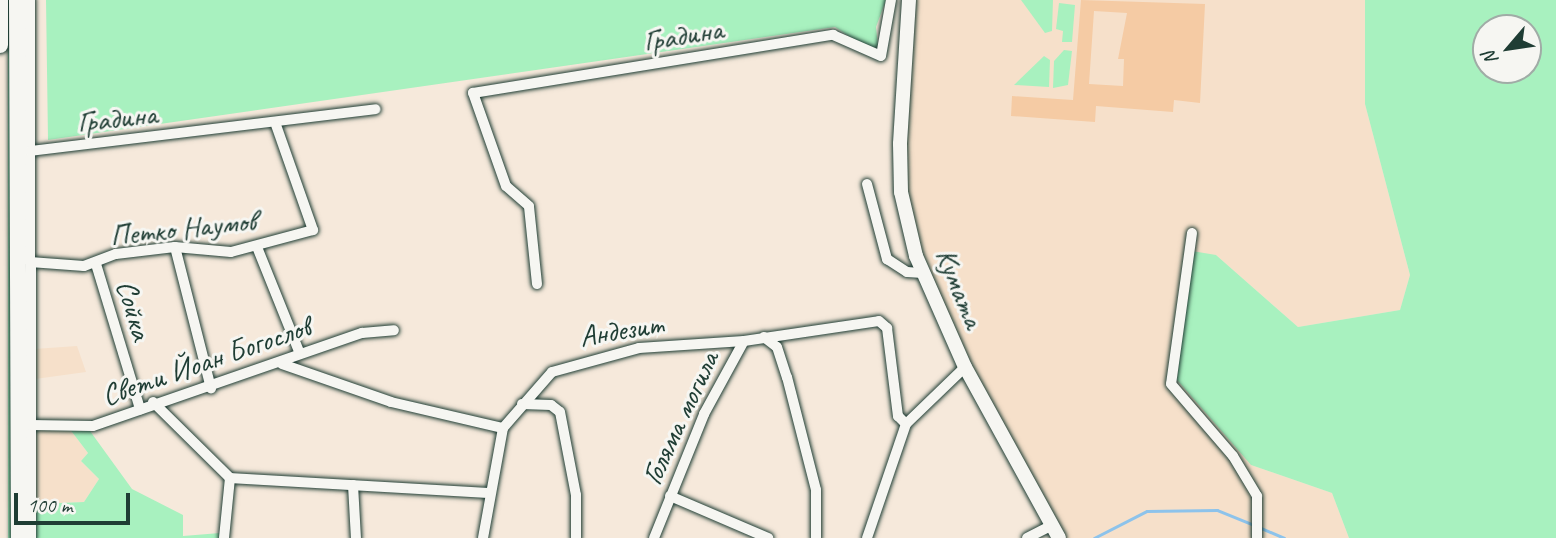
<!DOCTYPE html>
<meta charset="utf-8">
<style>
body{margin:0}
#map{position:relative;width:1556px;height:538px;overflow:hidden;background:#f6e9db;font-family:Caveat,sans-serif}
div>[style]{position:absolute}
.built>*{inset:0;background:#f6e0ca}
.green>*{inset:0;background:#a8f1bf}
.stream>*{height:2.5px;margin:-1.25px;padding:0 1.25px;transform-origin:1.25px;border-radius:1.25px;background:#8dc3eb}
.building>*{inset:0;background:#f5cba4}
.roads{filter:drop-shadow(0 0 2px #1f3d34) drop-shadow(0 0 2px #1f3d34)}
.minor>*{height:10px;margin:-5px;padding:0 5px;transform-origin:5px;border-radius:5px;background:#f6f6f2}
.major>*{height:14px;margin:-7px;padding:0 7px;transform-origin:7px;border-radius:7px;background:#f6f6f2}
.highway>*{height:16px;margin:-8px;padding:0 8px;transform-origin:8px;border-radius:8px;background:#f6f6f2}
span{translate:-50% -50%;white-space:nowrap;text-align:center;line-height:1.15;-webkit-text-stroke:6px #f6f6f2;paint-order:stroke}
.street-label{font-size:30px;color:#1f3d34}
.north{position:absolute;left:1472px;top:14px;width:70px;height:70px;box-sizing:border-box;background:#f6f6f2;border:2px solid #a0aca6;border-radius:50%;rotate:241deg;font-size:19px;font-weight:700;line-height:28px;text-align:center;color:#1f3d34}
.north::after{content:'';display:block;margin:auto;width:24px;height:32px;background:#1f3d34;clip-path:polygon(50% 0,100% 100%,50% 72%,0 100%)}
.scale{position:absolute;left:14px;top:493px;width:116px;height:32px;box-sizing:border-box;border:4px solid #1f3d34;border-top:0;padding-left:9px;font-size:21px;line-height:24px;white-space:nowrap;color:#1f3d34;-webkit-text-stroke:5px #f6f6f2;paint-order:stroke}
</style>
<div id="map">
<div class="built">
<div style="clip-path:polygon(909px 0,1365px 0,1365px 104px,1410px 275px,1400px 310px,1298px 327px,1216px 255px,1251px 465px,1332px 493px,1349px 538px,1059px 538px,934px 303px,901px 192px)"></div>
<div style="clip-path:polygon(77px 346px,86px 372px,35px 379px,34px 349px)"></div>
<div style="clip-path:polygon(69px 428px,88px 453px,81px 461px,99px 479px,84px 502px,34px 504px,35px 429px)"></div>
</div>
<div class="green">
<div style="clip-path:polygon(8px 0,11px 0,11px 538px,8px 538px)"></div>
<div style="clip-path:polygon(46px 0,886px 0,876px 27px,878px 46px,870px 50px,835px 27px,48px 140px)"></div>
<div style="clip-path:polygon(1021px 0,1053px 0,1052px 31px,1045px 33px)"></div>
<div style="clip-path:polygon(evenodd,1365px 0,1556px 0,1556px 538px,1349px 538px,1332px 493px,1251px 465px,1177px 380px,1192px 251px,1216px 255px,1298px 327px,1400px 310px,1410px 275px,1365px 104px,1365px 0,1486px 28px,1528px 28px,1528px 70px,1486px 70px,1486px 28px)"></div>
<div style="clip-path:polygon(1059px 3px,1075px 5px,1072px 42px,1062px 42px,1063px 31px,1056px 29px)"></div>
<div style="clip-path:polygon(1064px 50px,1072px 51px,1068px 85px,1053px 88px,1054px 61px)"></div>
<div style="clip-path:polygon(1044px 56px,1050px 60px,1049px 87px,1014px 85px)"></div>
<div style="clip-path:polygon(69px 428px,90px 431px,132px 489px,183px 515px,183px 536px,220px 533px,220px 538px,35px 538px,34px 504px,84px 502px,99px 479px,81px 461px,88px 453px)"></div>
</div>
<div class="stream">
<div style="left:1261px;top:528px;width:25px;rotate:23deg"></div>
<div style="left:1094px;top:538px;width:59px;rotate:-27deg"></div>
<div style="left:1147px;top:511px;width:70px;rotate:-0.8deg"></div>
<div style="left:1217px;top:510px;width:38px;rotate:22deg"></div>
</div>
<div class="building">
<div style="clip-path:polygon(evenodd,1081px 0,1205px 4px,1200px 103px,1174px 100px,1173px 112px,1096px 106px,1095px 122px,1011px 116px,1012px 96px,1073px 100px,1081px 0,1094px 11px,1127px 13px,1118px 59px,1124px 59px,1123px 86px,1089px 84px,1094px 11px)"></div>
</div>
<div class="roads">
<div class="minor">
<div style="left:30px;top:0;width:538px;rotate:89.89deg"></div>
<div style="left:30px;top:151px;width:348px;rotate:-6.9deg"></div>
<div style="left:867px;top:184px;width:78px;rotate:75.1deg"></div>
<div style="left:887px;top:259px;width:24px;rotate:33deg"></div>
<div style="left:907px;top:272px;width:16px;rotate:4deg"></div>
<div style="left:1192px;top:233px;width:152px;rotate:97.9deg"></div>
<div style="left:1171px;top:384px;width:95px;rotate:49.3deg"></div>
<div style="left:1233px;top:456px;width:47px;rotate:59deg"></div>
<div style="left:1257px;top:496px;width:42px;rotate:90deg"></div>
<div style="left:175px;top:247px;width:146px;rotate:75.7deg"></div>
<div style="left:257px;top:247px;width:115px;rotate:68.1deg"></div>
<div style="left:30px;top:262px;width:54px;rotate:4.2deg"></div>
<div style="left:84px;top:266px;width:34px;rotate:-21deg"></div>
<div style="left:116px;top:254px;width:59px;rotate:-6.8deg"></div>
<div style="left:175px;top:247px;width:56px;rotate:5.1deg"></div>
<div style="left:231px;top:252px;width:85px;rotate:-15deg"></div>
<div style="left:313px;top:230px;width:111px;rotate:-109.4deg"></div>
<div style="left:96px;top:264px;width:152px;rotate:73.1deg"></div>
<div style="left:537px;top:284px;width:78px;rotate:-95.9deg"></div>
<div style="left:529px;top:206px;width:30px;rotate:-139deg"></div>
<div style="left:506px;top:186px;width:99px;rotate:-109.5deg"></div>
<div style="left:473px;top:93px;width:365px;rotate:-9.2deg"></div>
<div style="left:833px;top:35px;width:52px;rotate:23.6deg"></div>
<div style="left:881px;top:56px;width:57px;rotate:-79.9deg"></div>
<div style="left:764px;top:337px;width:16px;rotate:38deg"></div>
<div style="left:777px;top:347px;width:32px;rotate:72deg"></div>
<div style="left:787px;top:377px;width:117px;rotate:75.6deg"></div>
<div style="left:816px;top:490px;width:48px;rotate:90deg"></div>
<div style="left:282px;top:364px;width:115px;rotate:19.2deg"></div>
<div style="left:391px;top:402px;width:115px;rotate:13.1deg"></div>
<div style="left:153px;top:402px;width:108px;rotate:44.6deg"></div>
<div style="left:522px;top:404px;width:29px;rotate:2deg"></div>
<div style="left:551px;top:405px;width:11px;rotate:38deg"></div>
<div style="left:560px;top:412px;width:85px;rotate:79.1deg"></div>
<div style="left:576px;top:495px;width:43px;rotate:90deg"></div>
<div style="left:31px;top:425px;width:62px;rotate:0.9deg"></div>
<div style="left:93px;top:426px;width:285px;rotate:-19.1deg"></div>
<div style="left:362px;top:333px;width:32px;rotate:-5deg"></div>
<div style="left:230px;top:478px;width:258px;rotate:3.3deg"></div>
<div style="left:353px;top:485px;width:53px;rotate:86.8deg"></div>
<div style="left:670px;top:496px;width:107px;rotate:23.2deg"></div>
<div style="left:224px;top:538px;width:60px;rotate:-84.3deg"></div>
<div style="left:483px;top:538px;width:112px;rotate:-79.7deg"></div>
<div style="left:503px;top:428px;width:74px;rotate:-48.8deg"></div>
<div style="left:552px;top:372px;width:90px;rotate:-15.4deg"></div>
<div style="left:639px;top:348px;width:105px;rotate:-3.8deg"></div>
<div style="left:654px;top:538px;width:134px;rotate:-68deg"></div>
<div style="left:704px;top:414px;width:83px;rotate:-61.3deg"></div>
<div style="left:744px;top:341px;width:136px;rotate:-8.4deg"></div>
<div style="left:879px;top:321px;width:11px;rotate:41deg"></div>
<div style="left:887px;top:328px;width:89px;rotate:82.9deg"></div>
<div style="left:898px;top:416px;width:11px;rotate:45deg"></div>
<div style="left:867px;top:538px;width:120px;rotate:-71.1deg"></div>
<div style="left:906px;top:424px;width:82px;rotate:-44deg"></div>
<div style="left:1027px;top:538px;width:28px;rotate:-27deg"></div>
</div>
<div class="major">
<div style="left:909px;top:0;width:144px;rotate:93.6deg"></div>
<div style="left:900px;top:144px;width:48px;rotate:88.8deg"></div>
<div style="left:901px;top:192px;width:66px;rotate:76.8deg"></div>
<div style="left:916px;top:256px;width:121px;rotate:66.2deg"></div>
<div style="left:965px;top:367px;width:195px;rotate:61.2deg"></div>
</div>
<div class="highway">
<div style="left:17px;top:0;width:538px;rotate:89.79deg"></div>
<div style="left:0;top:45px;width:45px;rotate:-90deg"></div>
</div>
</div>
<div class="street-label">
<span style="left:683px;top:35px;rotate:-9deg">Градина</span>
<span style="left:117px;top:118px;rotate:-6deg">Градина</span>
<span style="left:183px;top:228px;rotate:-6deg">Петко Наумов</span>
<span style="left:960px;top:288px;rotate:68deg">Кумата</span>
<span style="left:134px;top:310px;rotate:74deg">Сойка</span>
<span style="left:621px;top:330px;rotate:-9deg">Андезит</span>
<span style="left:206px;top:361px;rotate:-19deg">Свети Йоан Богослов</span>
<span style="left:680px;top:418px;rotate:-65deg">Голяма могила</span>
</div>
<div class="north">N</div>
<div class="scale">100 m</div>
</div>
